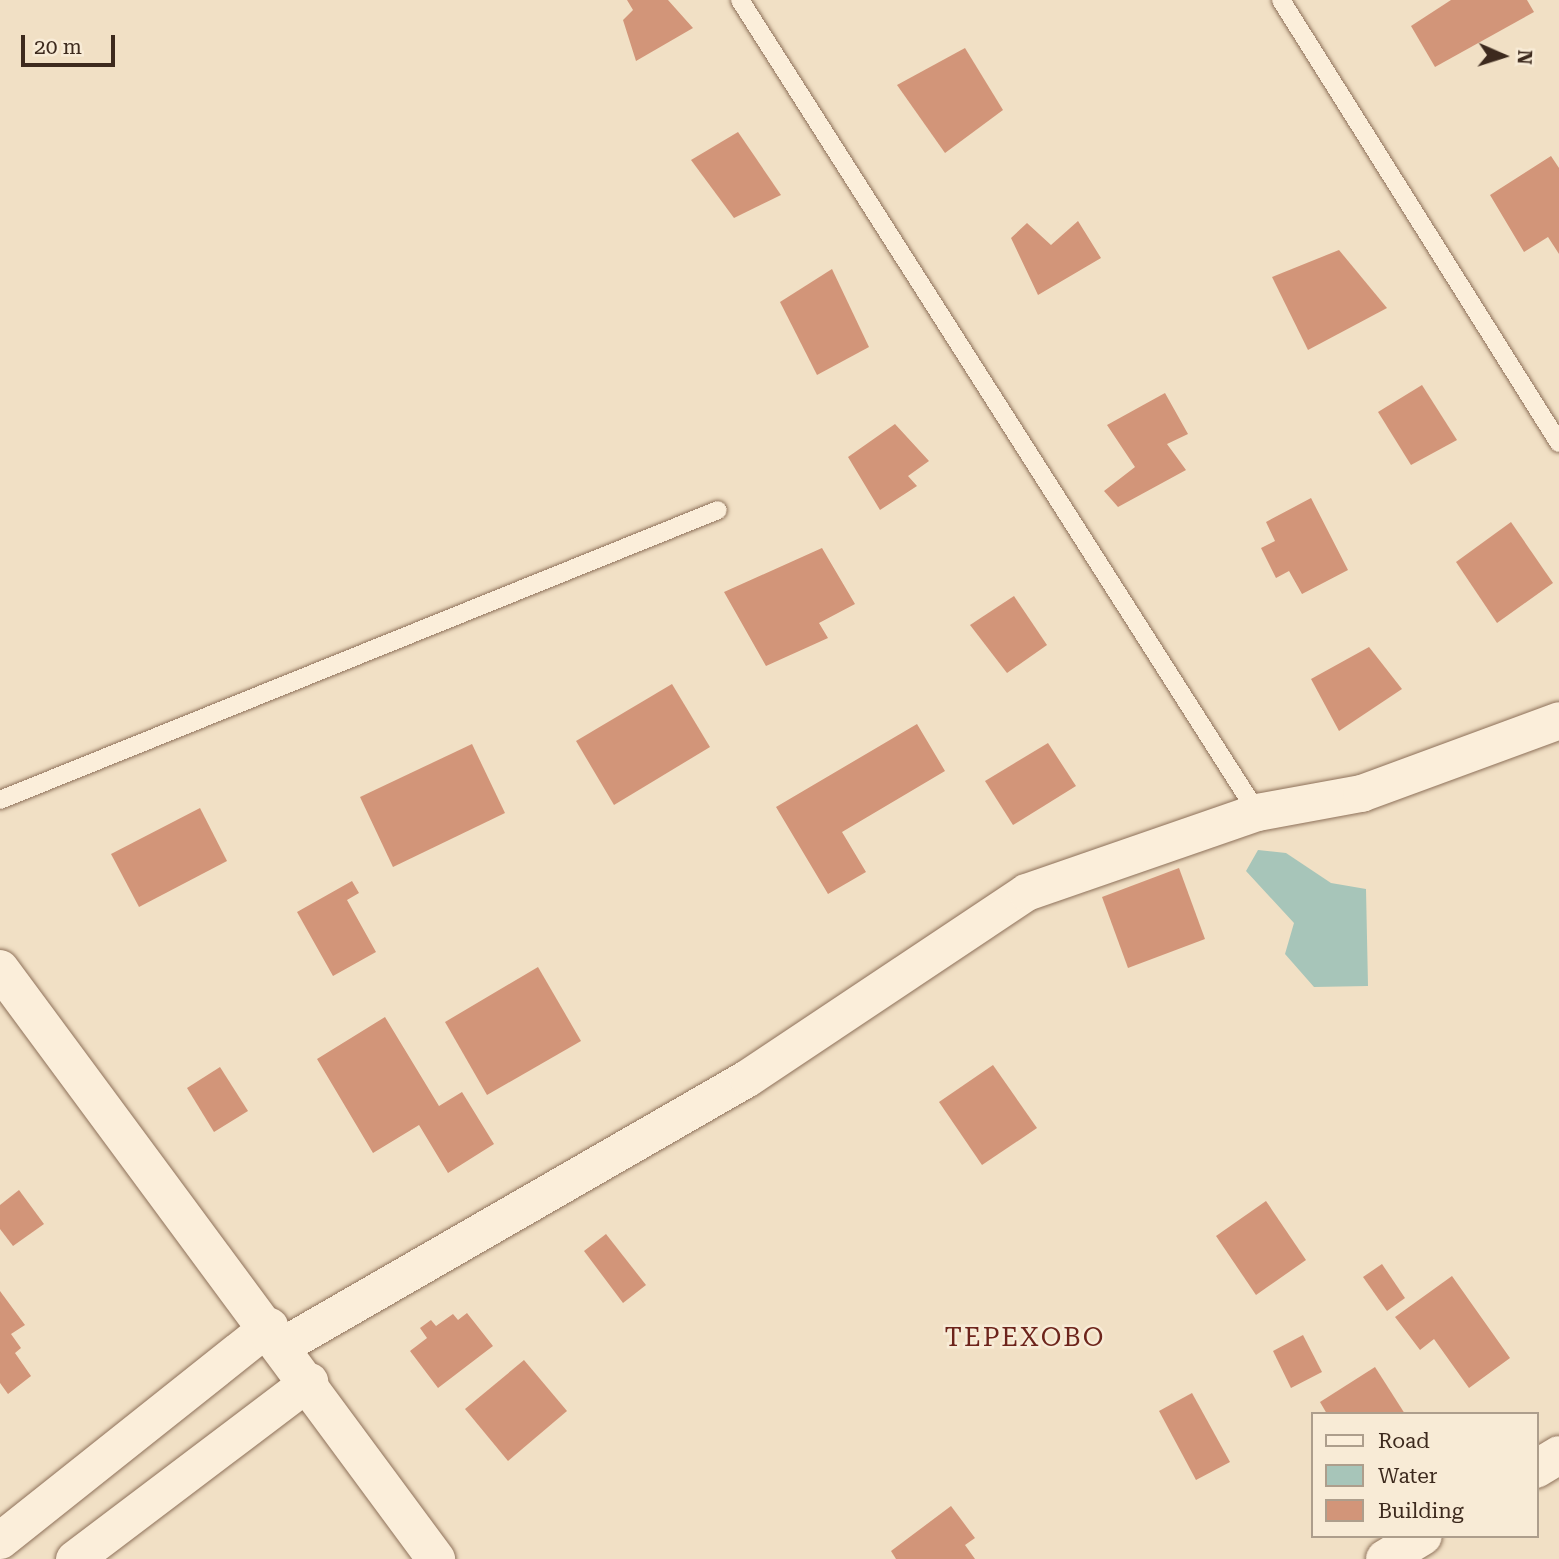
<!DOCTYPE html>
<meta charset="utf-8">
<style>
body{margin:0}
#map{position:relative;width:1559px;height:1559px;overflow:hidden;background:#f1e0c5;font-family:"Roboto Serif",serif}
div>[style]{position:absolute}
.water>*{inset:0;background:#a7c5b9}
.building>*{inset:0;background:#d29579}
.roads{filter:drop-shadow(0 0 2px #8e715a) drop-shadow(0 0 2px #8e715a)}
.service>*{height:18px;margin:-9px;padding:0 9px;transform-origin:9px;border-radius:9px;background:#fbeeda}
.minor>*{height:37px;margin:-18.5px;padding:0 18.5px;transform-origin:18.5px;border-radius:18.5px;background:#fbeeda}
.secondary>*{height:38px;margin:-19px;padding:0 19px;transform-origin:19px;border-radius:19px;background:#fbeeda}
span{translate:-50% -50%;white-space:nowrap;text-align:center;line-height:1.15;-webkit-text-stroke:5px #f8ebd6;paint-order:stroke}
.quarter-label{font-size:26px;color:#6d241b;letter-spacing:2px}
.legend{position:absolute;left:1311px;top:1412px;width:228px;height:126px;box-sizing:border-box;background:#f8ebd6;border:2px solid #ad9e8c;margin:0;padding:9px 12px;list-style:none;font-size:21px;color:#3d2a1e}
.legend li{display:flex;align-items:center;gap:14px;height:35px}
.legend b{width:35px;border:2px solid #ad9e8c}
.north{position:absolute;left:1468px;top:21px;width:70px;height:70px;-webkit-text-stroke:5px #f8ebd6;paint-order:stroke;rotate:93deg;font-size:19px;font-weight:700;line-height:28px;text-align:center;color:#3d2a1e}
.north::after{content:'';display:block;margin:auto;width:24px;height:32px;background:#3d2a1e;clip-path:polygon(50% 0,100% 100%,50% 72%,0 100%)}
.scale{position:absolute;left:21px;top:35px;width:94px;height:32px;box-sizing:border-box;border:4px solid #3d2a1e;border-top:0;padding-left:9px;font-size:21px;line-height:24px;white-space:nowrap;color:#3d2a1e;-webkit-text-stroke:5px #f8ebd6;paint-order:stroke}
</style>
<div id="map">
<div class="water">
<div style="clip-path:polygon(1258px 850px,1286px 853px,1331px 883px,1366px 889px,1368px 986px,1314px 987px,1285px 954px,1294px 923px,1246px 871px)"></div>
</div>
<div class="building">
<div style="clip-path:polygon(627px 0,668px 0,693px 28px,636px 61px,623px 20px,633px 10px)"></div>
<div style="clip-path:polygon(1451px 0,1527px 0,1534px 12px,1435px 67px,1411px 26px)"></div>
<div style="clip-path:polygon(965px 48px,1003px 110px,945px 153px,897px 85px)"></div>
<div style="clip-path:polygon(738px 132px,781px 195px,734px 218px,691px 160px)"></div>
<div style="clip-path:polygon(1551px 156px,1559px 168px,1559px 254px,1548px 237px,1524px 252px,1490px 195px)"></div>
<div style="clip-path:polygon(1078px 221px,1101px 258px,1038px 295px,1011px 238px,1027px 223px,1051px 245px)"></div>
<div style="clip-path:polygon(1339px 250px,1387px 308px,1308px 350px,1272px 277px)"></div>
<div style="clip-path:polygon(832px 269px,869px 347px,817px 375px,780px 302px)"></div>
<div style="clip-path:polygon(1422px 385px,1457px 440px,1411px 465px,1378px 412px)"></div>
<div style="clip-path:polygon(1165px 393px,1188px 434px,1167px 444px,1186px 470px,1118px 507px,1104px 491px,1135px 467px,1107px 425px)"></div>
<div style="clip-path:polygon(895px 424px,929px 461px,908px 476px,917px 486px,880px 510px,848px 457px)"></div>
<div style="clip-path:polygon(1311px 498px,1348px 570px,1302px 594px,1289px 571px,1276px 578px,1261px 548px,1275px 541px,1266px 522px)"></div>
<div style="clip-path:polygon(1511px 522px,1553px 583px,1497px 623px,1456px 562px)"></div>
<div style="clip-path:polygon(822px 548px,855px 604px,819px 623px,828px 638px,766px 666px,724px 592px)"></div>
<div style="clip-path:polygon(1014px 596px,1047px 645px,1007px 673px,970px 625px)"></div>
<div style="clip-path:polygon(1369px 647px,1402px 689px,1339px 731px,1311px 679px)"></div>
<div style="clip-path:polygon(672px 684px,710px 747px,614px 805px,576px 741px)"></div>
<div style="clip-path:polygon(917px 724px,945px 771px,842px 832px,866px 872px,828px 894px,776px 807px)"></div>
<div style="clip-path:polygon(1048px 743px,1076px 786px,1013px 825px,985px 781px)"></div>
<div style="clip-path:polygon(472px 744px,505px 813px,393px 867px,360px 797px)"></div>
<div style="clip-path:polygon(200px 808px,227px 861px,139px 907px,111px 854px)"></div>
<div style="clip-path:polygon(1179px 868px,1205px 939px,1128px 968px,1102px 897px)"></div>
<div style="clip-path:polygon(352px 881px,359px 893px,347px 900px,376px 952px,333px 976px,297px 912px)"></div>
<div style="clip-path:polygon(538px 967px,581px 1041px,487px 1095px,445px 1022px)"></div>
<div style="clip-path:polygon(385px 1017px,439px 1106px,462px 1092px,494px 1144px,448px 1173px,419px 1125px,373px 1153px,317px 1059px)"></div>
<div style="clip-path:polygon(993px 1065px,1037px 1128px,982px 1165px,939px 1102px)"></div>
<div style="clip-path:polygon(220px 1067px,248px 1111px,214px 1132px,187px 1088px)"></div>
<div style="clip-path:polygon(19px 1190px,44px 1224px,13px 1246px,0 1229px,0 1205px)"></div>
<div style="clip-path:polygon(1266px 1201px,1306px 1260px,1256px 1295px,1216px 1236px)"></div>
<div style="clip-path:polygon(606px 1234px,646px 1285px,623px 1303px,584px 1251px)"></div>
<div style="clip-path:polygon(1382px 1264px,1405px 1298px,1387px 1311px,1363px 1277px)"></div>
<div style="clip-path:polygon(1452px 1276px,1510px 1358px,1469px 1388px,1434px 1339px,1420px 1350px,1395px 1317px)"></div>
<div style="clip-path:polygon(0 1291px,25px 1325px,11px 1334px,21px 1348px,15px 1353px,31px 1376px,8px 1394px,0 1383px)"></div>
<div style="clip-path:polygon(467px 1313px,493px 1346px,438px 1388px,410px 1351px,427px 1338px,420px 1328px,431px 1320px,436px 1326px,453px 1314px,458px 1320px)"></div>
<div style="clip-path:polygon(1303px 1335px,1322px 1372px,1291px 1388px,1273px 1351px)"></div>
<div style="clip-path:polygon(524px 1360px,567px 1411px,508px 1461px,465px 1409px)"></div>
<div style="clip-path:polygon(1375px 1367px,1405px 1414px,1327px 1414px,1320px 1402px)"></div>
<div style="clip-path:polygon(1192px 1393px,1230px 1462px,1196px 1480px,1159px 1411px)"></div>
<div style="clip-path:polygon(951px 1506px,975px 1538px,965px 1545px,975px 1559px,896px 1559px,891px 1551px)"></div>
</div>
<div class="roads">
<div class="service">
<div style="left:740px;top:0;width:963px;rotate:57.52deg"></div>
<div style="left:1281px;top:0;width:523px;rotate:57.89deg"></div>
<div style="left:0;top:800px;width:774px;rotate:-21.99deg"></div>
</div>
<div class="minor">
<div style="left:283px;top:1345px;width:535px;rotate:-29.92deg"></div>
<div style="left:747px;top:1078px;width:335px;rotate:-33.7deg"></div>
<div style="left:1026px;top:892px;width:244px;rotate:-19.1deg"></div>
<div style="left:1257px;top:812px;width:106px;rotate:-10.4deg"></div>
<div style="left:1361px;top:793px;width:211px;rotate:-20.2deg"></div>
<div style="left:0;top:1540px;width:344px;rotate:-38.5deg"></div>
<div style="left:74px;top:1559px;width:295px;rotate:-37.1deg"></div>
</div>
<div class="secondary">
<div style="left:0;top:969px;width:734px;rotate:53.54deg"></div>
<div style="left:1536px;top:1469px;width:27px;rotate:-31deg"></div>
<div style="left:1385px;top:1559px;width:44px;rotate:-31.2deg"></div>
</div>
</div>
<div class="quarter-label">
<span style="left:1025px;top:1338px">ТЕРЕХОВО</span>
</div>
<ul class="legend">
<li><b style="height:9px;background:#fbeeda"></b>Road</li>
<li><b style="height:19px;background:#a7c5b9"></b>Water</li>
<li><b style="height:19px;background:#d29579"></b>Building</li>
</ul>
<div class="north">N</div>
<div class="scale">20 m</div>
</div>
